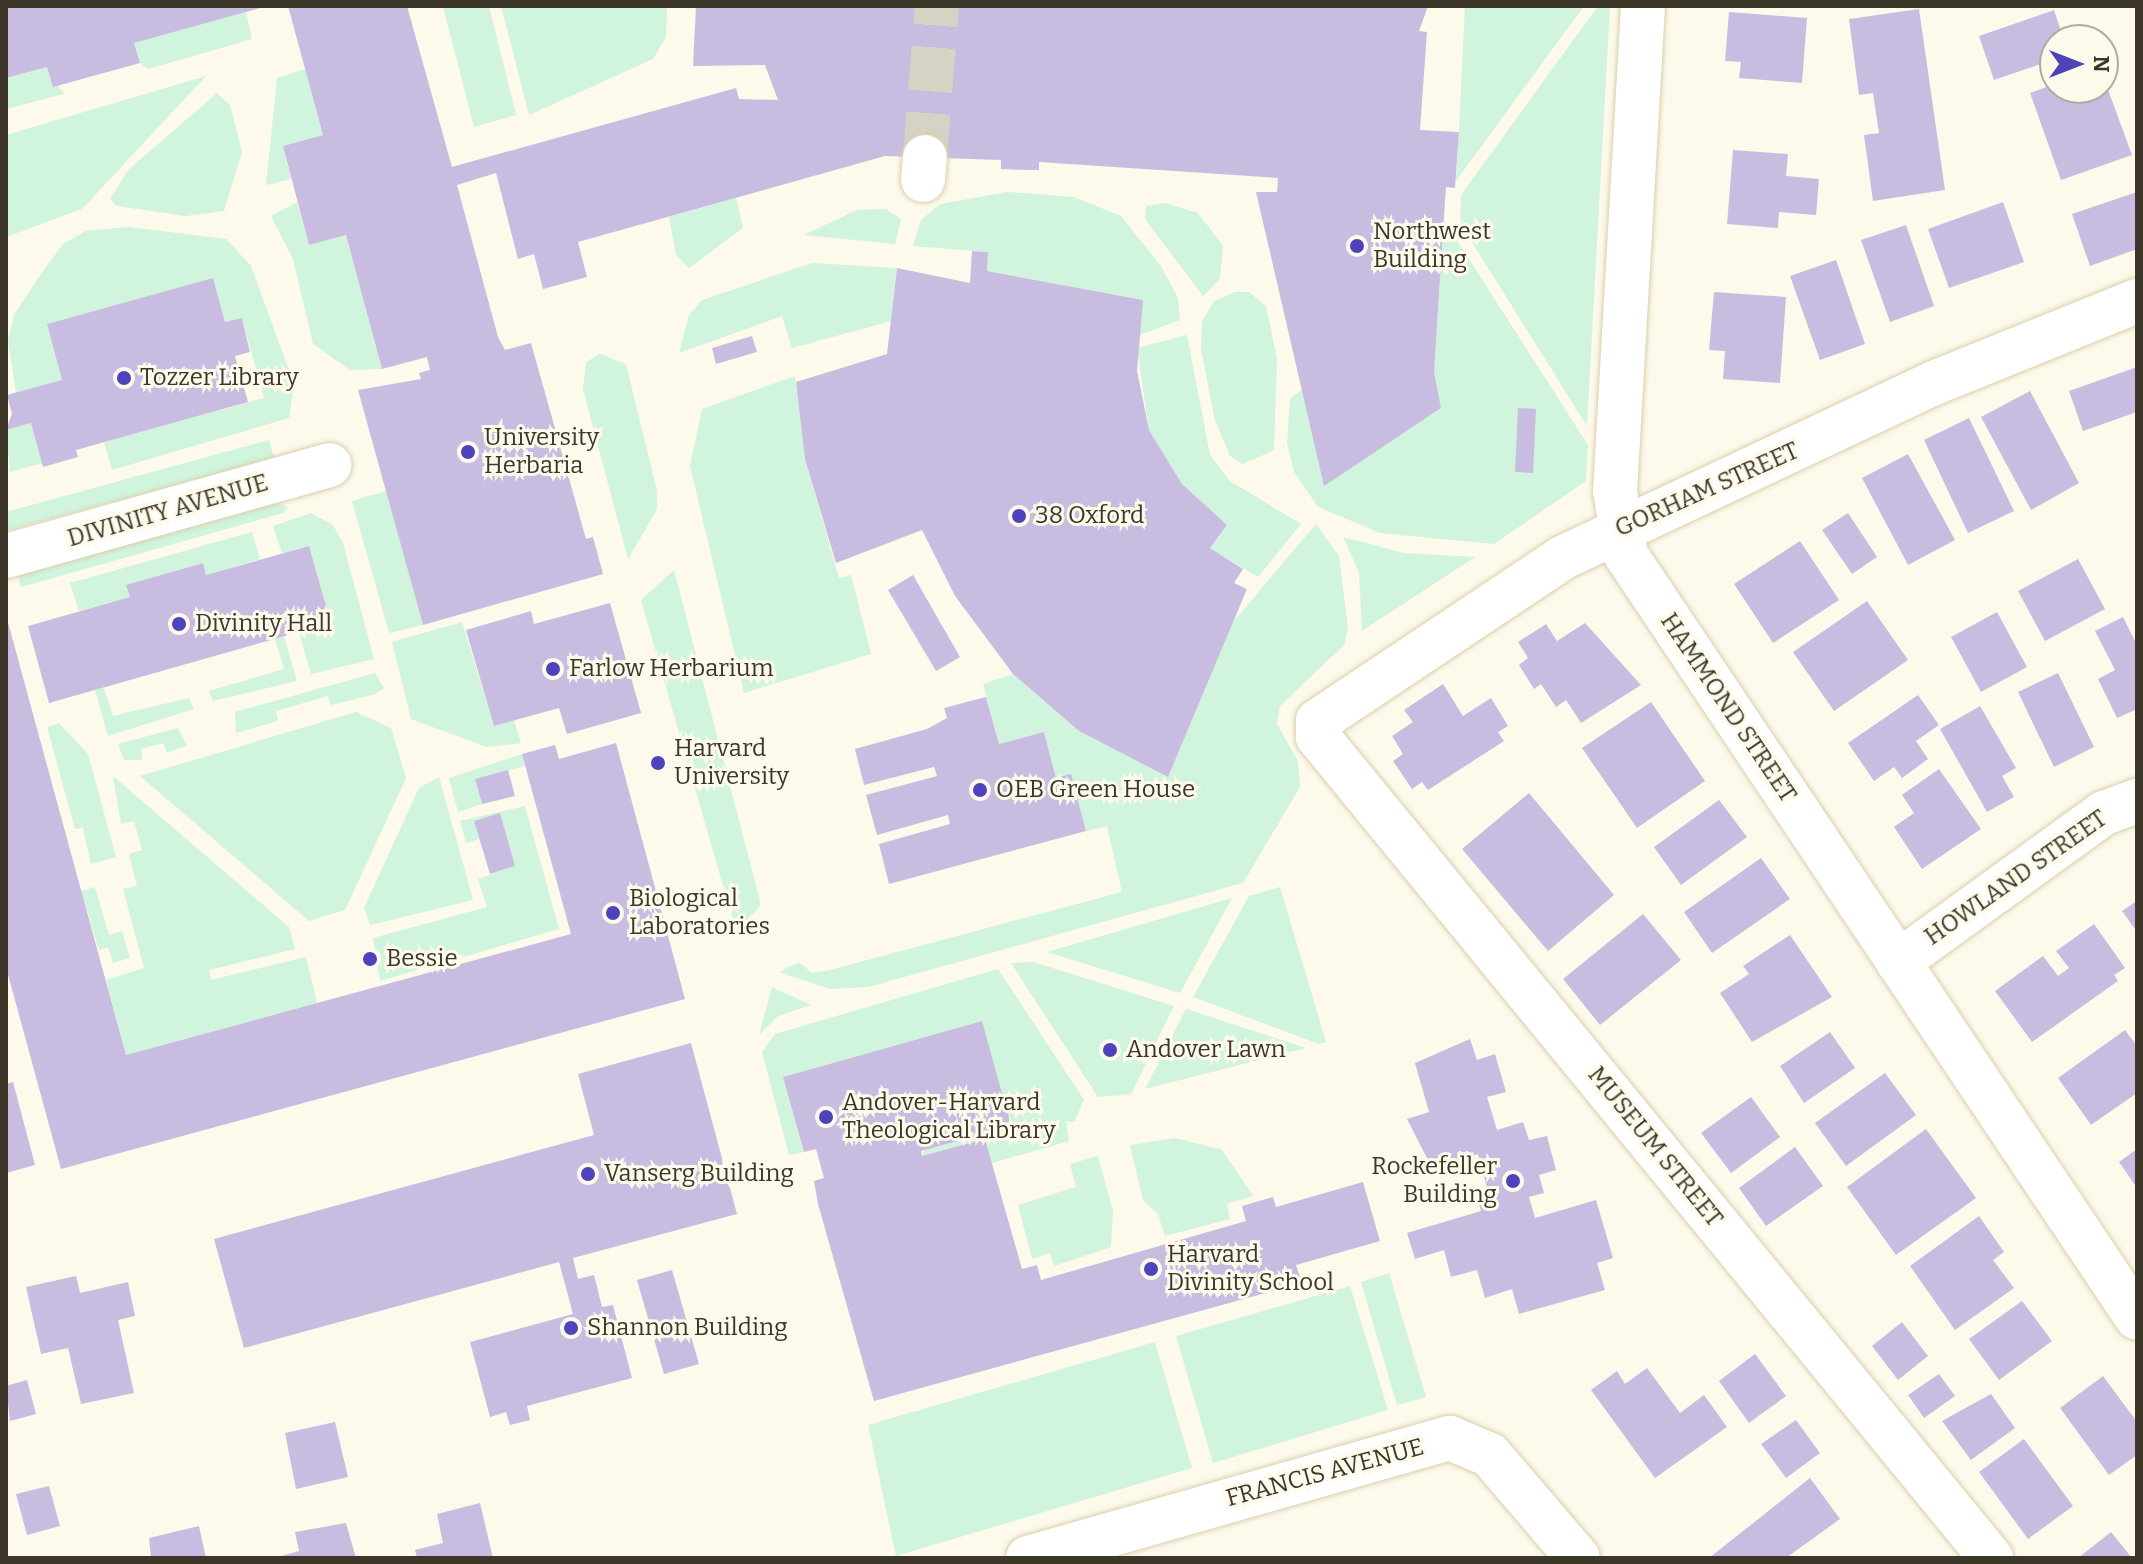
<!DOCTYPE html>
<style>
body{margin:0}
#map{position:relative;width:2143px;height:1564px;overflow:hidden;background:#fdf9eb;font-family:Bitter,serif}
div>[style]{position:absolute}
.green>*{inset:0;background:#d0f4dd}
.building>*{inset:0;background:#c8bde1}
.minor-tunnel>*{height:44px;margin-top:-22px;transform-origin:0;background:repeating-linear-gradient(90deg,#d6d2c4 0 44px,transparent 0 66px)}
.roads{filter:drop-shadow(0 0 2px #d9cfaa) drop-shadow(0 0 2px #d9cfaa)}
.minor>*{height:44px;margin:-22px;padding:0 22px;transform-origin:22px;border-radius:22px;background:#fff}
.dots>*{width:22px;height:22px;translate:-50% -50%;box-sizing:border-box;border:4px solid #fdf9eb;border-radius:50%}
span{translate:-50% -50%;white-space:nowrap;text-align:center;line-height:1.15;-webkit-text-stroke:6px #fdf9eb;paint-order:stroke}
.poi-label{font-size:24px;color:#3c3729}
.left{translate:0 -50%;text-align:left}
.right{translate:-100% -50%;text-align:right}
.street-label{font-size:24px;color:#3c3729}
.frame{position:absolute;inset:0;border:8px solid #3c3729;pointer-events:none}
.north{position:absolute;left:2039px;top:24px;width:80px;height:80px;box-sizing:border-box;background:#fdf9eb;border:2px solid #b0ab9d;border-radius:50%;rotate:90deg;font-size:22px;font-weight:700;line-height:32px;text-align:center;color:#3c3729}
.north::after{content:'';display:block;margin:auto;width:28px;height:36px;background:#4d43ba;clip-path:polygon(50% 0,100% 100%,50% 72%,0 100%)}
</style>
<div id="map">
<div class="green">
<div style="clip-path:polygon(443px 6px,489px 6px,516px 115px,474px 127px)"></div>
<div style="clip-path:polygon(501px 6px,667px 6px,666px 37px,653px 59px,529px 115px)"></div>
<div style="clip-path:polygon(1465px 6px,1584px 6px,1456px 181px,1459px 132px)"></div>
<div style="clip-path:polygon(1598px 6px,1610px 6px,1587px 426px,1460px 223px,1461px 195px)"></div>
<div style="clip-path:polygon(246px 12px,252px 39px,148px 69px,140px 63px,134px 43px)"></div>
<div style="clip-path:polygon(47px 67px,64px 94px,6px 109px,6px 78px)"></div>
<div style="clip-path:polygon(305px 69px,323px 135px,283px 146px,291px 179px,266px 185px,277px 78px)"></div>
<div style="clip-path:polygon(206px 76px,82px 209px,6px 237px,6px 135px)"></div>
<div style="clip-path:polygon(217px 93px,230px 105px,242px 152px,224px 211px,185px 216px,117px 206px,110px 199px,128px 170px)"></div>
<div style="clip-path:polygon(1008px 192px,1074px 197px,1121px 216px,1161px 266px,1178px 298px,1180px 320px,1137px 336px,1143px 300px,987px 271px,988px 252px,913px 246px,921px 220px,940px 204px)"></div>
<div style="clip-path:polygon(736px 198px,743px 228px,689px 268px,676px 255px,669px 217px)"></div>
<div style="clip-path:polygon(297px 202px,309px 245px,346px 235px,382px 369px,350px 370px,313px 344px,293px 259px,271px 216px)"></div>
<div style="clip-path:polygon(1164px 203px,1198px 213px,1223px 246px,1220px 279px,1203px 296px,1145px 219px,1146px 206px)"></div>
<div style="clip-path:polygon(886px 209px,901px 219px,895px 244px,804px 235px,857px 210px)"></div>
<div style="clip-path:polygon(1444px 220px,1588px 445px,1586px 481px,1494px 544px,1380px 533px,1318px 507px,1294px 472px,1287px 443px,1290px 399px,1303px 389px,1324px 485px,1441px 408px,1434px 372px)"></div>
<div style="clip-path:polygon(129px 227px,226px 239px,251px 266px,294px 384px,289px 418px,112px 470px,104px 442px,264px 398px,242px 318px,225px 322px,213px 278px,47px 324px,62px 380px,16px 393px,8px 340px,14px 315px,41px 274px,63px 244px,86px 231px)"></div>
<div style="clip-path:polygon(812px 263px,897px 268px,891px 321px,792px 348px,782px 316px,679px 353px,689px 315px,702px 300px)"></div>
<div style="clip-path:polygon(1235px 292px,1249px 292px,1266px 306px,1277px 359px,1274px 450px,1242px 464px,1230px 456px,1215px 421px,1201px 349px,1202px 321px,1214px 301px)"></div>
<div style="clip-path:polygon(1187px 335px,1210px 455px,1230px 481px,1301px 524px,1258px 577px,1210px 548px,1227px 525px,1182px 484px,1149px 430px,1137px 348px)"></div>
<div style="clip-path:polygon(600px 354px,626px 364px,657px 491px,657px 509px,628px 559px,583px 389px,586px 362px)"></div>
<div style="clip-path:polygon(795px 376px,805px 459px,839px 578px,851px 575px,871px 654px,744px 693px,690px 466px,702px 409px)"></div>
<div style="clip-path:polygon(31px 423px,43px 463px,10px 472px,6px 430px)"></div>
<div style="clip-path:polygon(269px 440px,274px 458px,6px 531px,6px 512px)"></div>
<div style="clip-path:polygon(386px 491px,423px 625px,389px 633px,352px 501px)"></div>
<div style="clip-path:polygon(278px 501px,288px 508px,283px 513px,21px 587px,17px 572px)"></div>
<div style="clip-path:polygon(311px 513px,333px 525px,343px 543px,374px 659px,311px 674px,299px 632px,331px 622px,309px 546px,282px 553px,273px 526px)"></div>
<div style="clip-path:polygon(1316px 524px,1339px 556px,1348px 628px,1344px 645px,1280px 706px,1277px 724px,1298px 761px,1300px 787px,1243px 883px,868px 987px,830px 989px,779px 972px,799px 962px,812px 973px,830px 970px,1122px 892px,1107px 826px,1086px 831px,1071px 775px,1056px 778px,1044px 732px,999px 744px,983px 684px,1013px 674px,1079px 731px,1168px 777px,1233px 622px)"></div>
<div style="clip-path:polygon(252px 532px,260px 559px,206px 575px,202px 563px,127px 585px,130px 597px,79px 611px,70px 583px)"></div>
<div style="clip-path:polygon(1343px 537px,1404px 553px,1475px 557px,1362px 631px,1359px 572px)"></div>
<div style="clip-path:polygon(674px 570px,761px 905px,736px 931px,641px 600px)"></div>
<div style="clip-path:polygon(462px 622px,494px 726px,514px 720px,521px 743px,486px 747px,411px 719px,392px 642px)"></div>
<div style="clip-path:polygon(284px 636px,297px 681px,213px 701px,209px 691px,284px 669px,275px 639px)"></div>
<div style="clip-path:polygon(375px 673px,384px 688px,375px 694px,331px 705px,328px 696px,276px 711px,278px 721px,236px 733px,235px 712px)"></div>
<div style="clip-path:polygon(104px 688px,113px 716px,189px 698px,194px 709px,108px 736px,95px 690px)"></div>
<div style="clip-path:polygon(356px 712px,391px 728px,406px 778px,345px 910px,309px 921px,140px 776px)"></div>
<div style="clip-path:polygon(59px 723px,88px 754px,116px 857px,91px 864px,83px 828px,75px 829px,47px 727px)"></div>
<div style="clip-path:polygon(178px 728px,187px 746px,167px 753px,163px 743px,141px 749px,142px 760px,124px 760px,118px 744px)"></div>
<div style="clip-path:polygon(522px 754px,525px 766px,475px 779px,482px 804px,458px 812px,449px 778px)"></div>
<div style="clip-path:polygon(113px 776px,289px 927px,295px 949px,209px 970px,211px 980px,306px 957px,317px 1003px,126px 1055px,106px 980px,144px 968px,123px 889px,137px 886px,129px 854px,142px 850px,134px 821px,121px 824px)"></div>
<div style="clip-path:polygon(439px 777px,473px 900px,370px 925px,364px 908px,419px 788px)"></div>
<div style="clip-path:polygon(525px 806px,559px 929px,380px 981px,373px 938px,487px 907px,478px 879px,515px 866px,500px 814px,474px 821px,479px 839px,466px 843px,460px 821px)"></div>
<div style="clip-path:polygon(95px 887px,109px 935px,122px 931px,130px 958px,113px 963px,108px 947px,99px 950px,81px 891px)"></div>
<div style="clip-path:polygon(1280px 887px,1326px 1042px,1319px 1044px,1193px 997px,1249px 896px)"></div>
<div style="clip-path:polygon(1232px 898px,1180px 993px,1047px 952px)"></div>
<div style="clip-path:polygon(1033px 962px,1174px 1006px,1131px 1094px,1098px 1097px,1011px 963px)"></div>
<div style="clip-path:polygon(998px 969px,1084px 1100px,1074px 1122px,1066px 1121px,1069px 1141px,992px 1163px,922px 1156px,981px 1021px,783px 1077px,804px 1152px,789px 1155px,762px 1052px,775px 1034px)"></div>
<div style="clip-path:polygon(772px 987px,811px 1005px,778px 1016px,759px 1035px)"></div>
<div style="clip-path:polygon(1186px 1009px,1306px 1048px,1145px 1089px)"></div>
<div style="clip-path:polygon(1175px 1138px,1222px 1150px,1253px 1196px,1227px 1204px,1230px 1219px,1165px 1236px,1158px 1214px,1143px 1200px,1130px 1145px)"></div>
<div style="clip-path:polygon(1098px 1156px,1113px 1211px,1111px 1247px,1054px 1266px,1050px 1253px,1032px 1259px,1018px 1205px,1076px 1187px,1070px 1164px)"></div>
<div style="clip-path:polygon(1389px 1273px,1426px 1397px,1397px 1405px,1361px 1282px)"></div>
<div style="clip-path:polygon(1350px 1286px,1388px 1410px,1213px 1463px,1176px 1336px)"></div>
<div style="clip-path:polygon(1155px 1342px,1192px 1468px,896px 1556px,868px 1425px)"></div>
</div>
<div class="building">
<div style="clip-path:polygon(6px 6px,264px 6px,264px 7px,134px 43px,140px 63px,53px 87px,47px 67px,6px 78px)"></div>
<div style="clip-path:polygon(288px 6px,407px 6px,452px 167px,736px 88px,739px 99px,778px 100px,765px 65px,693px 66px,696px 6px,1428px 6px,1419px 31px,1427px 32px,1420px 130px,1459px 132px,1455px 188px,1446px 187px,1434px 372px,1441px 408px,1324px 486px,1256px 192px,1277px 192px,1278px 178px,1039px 162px,1039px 170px,1027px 170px,1001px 169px,1001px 160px,885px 156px,578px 242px,587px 277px,543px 289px,534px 254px,518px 259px,496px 173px,457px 185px,498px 337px,505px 350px,531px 343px,586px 539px,593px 537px,603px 574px,423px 625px,358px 390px,421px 379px,419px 373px,430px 370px,427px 357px,382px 369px,346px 235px,309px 245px,283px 146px,323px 135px)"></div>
<div style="clip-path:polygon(1919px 9px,1945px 190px,1873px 201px,1864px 135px,1879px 133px,1873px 93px,1859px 95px,1849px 19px)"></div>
<div style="clip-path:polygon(2054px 10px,2064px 40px,2055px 40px,2055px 59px,1994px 80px,1979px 36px)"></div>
<div style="clip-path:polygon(1729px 12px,1807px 18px,1802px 83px,1739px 78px,1741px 62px,1725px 61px)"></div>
<div style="clip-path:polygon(2103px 76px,2132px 155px,2061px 180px,2030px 93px,2055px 84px,2103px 88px)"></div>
<div style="clip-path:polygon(1733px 150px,1788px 154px,1786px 176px,1819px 179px,1816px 215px,1779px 212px,1778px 228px,1727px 224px)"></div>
<div style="clip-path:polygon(2137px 192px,2137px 249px,2090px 266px,2072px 214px)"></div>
<div style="clip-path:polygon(2003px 202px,2024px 262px,1949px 288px,1928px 229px)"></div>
<div style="clip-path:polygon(1906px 225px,1934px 306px,1890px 322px,1861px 240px)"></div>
<div style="clip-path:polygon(972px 251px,988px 252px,987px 271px,1143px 300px,1137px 371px,1149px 430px,1182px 484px,1227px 525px,1210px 548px,1243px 569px,1234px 583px,1247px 589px,1168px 777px,1079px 731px,1013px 674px,955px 596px,922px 530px,836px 563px,805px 459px,796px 382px,887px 354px,897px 268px,970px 283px)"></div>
<div style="clip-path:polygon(1836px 260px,1865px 344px,1820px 360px,1790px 276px)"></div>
<div style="clip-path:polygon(213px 278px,225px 322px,242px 318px,250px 352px,235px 356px,248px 402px,76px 450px,78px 457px,43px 467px,31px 423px,6px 430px,12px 414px,7px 395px,62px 380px,47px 324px)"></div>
<div style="clip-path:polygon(1714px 292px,1786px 297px,1780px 383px,1723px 379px,1725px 351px,1709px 350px)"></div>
<div style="clip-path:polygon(752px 336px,757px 352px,716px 364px,712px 348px)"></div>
<div style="clip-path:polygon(2137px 367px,2137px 412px,2083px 431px,2069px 391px)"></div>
<div style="clip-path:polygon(2030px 391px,2079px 483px,2031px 510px,1981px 417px)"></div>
<div style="clip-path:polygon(1518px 408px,1536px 409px,1533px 473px,1515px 472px)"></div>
<div style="clip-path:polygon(1969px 418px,2014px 511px,1968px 533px,1924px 440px)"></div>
<div style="clip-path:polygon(1908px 454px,1955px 540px,1908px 565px,1862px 478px)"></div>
<div style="clip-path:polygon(1848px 513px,1877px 557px,1852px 574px,1822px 530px)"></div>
<div style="clip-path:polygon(1800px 541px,1839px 600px,1773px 643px,1734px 584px)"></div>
<div style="clip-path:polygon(309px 546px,331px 623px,49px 703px,28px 626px,130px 597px,126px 585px,203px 563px,206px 575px)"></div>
<div style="clip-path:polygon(2078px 559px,2105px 609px,2045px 641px,2018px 591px)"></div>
<div style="clip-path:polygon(913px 575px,960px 657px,936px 671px,888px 590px)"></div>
<div style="clip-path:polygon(1867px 601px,1908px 660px,1834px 711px,1793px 652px)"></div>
<div style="clip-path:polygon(610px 603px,641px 713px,567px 734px,559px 708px,494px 726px,466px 630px,531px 611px,534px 624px)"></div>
<div style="clip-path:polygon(1997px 612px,2027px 667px,1981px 692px,1951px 637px)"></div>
<div style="clip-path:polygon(6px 615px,126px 1055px,571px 934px,522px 754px,555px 745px,559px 759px,616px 743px,685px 999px,61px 1169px,6px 967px)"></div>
<div style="clip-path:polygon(2123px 617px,2137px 645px,2137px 709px,2117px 718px,2098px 679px,2115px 670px,2095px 631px)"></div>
<div style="clip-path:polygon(1585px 623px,1641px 685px,1581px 723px,1566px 700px,1556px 707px,1541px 684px,1534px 689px,1519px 665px,1528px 658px,1518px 642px,1546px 624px,1557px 641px)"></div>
<div style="clip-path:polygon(2058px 673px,2094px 747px,2054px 767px,2018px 692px)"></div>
<div style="clip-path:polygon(1443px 684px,1463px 716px,1491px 698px,1508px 726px,1498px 732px,1504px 741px,1428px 790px,1422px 782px,1412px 789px,1393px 761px,1403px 754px,1392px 736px,1413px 722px,1404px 710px)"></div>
<div style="clip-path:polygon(1918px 695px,1939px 725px,1916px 741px,1928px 759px,1902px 778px,1894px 767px,1874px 781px,1848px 743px)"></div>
<div style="clip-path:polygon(986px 697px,999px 744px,1044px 732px,1056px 778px,1071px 774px,1086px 831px,889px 884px,879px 844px,950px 824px,948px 815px,877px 835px,866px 795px,937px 776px,934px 767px,864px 785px,855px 749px,927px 729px,947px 718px,944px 708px)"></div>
<div style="clip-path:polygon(1651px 702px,1705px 781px,1637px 828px,1582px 748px)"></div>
<div style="clip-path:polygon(1980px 706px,2016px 768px,2002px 776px,2014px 797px,1987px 812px,1940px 729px)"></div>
<div style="clip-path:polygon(1939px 769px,1981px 829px,1922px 869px,1894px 827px,1914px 813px,1902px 795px)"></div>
<div style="clip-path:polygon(508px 770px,515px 796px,482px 804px,475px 779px)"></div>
<div style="clip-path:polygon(1529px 793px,1614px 895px,1548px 951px,1462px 849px)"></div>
<div style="clip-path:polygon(1719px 800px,1747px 837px,1681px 885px,1654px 847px)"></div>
<div style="clip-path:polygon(500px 813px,515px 866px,490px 874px,474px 821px)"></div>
<div style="clip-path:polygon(1761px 858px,1790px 899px,1712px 953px,1684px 912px)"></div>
<div style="clip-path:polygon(2137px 901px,2137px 932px,2122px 911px)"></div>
<div style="clip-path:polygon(1643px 914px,1681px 960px,1600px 1025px,1563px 979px)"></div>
<div style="clip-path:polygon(2094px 924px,2125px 968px,2114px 975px,2118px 981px,2032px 1042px,1995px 991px,2043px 956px,2058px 976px,2069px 968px,2056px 951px)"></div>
<div style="clip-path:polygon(1790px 935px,1832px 997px,1752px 1042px,1720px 993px,1749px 974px,1743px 966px)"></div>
<div style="clip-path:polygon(982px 1021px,1011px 1126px,921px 1151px,922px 1156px,985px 1139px,1022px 1269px,1037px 1265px,1041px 1280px,1246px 1221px,1242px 1206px,1273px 1197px,1276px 1207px,1363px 1182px,1380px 1241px,1296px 1265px,1302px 1283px,874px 1401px,818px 1204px,814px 1181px,824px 1178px,816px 1149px,804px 1152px,783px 1077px)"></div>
<div style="clip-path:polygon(2125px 1030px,2137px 1046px,2137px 1093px,2091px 1125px,2058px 1078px)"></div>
<div style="clip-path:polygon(1830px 1032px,1855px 1068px,1804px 1103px,1780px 1066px)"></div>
<div style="clip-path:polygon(1470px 1039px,1477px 1060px,1495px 1054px,1506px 1092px,1487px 1097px,1497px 1130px,1523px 1122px,1529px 1140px,1547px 1136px,1556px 1170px,1539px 1175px,1544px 1193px,1529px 1197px,1535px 1218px,1596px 1200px,1613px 1258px,1597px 1263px,1605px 1290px,1519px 1314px,1512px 1289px,1485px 1298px,1477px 1270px,1451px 1277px,1444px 1250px,1415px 1259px,1407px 1233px,1481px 1211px,1475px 1191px,1487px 1188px,1478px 1154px,1432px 1168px,1407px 1119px,1429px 1112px,1415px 1063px)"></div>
<div style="clip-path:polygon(691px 1043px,737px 1214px,573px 1258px,578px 1279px,594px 1275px,602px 1307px,613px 1305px,632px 1378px,527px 1406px,530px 1420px,510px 1425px,506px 1412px,490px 1417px,470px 1342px,573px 1314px,559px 1262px,244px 1348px,214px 1239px,594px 1135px,578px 1074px)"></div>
<div style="clip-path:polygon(1885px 1073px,1916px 1115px,1846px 1166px,1815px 1123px)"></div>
<div style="clip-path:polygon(13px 1082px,35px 1165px,6px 1173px,6px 1084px)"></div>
<div style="clip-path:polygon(1751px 1097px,1780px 1137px,1731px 1173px,1701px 1133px)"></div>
<div style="clip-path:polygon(1926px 1129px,1976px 1198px,1896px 1255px,1847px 1187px)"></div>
<div style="clip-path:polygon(1795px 1147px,1823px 1186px,1766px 1226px,1739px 1188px)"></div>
<div style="clip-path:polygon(2137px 1149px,2137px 1188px,2119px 1162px)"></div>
<div style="clip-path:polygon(1979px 1216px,2004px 1252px,1993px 1260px,2014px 1288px,1955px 1330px,1910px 1266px)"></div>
<div style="clip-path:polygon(672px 1270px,699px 1364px,664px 1374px,637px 1280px)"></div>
<div style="clip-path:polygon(76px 1276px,80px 1293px,128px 1282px,135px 1316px,118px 1320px,134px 1393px,81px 1404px,68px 1348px,41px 1354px,26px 1287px)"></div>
<div style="clip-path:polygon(2022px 1301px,2052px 1341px,1999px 1380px,1969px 1339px)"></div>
<div style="clip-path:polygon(1902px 1322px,1928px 1356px,1898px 1380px,1872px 1346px)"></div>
<div style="clip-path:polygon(1755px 1354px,1786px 1396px,1749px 1423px,1719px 1381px)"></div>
<div style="clip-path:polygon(1647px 1368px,1680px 1413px,1704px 1395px,1727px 1427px,1655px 1478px,1591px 1390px,1617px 1371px,1625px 1384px)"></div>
<div style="clip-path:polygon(1939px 1374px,1955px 1396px,1924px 1418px,1908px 1395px)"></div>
<div style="clip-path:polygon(2103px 1376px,2137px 1422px,2137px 1455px,2109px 1475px,2060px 1408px)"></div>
<div style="clip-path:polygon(27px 1380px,36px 1414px,10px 1421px,6px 1386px)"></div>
<div style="clip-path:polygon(1991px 1394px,2015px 1428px,1971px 1460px,1942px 1421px)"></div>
<div style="clip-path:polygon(1796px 1420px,1820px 1453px,1786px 1478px,1761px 1444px)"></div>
<div style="clip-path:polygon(335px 1422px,348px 1477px,296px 1489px,285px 1433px)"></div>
<div style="clip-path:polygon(2024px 1439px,2073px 1506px,2028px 1539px,1979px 1472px)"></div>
<div style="clip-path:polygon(1810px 1478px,1840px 1519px,1786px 1558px,1709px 1558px)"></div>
<div style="clip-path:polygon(49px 1486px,60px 1526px,27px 1535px,16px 1494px)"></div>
<div style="clip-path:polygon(480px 1503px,493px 1558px,417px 1558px,415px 1550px,443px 1543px,437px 1514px)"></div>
<div style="clip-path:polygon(346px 1523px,356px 1558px,274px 1558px,299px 1551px,295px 1532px)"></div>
<div style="clip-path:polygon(199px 1526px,206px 1558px,151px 1558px,149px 1538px)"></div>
<div style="clip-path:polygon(2111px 1532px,2132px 1558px,2078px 1558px)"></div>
</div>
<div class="minor-tunnel">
<div style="left:925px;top:157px;width:151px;rotate:-85.5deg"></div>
</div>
<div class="roads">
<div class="minor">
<div style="left:1643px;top:6px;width:486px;rotate:93.3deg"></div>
<div style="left:1615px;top:491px;width:65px;rotate:80.2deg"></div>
<div style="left:1626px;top:555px;width:918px;rotate:56.19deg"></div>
<div style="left:923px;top:180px;width:23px;rotate:-85deg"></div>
<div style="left:6px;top:556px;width:336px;rotate:-15.7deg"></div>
<div style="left:1898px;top:962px;width:254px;rotate:-35.9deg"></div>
<div style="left:2104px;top:813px;width:35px;rotate:-20deg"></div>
<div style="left:1028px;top:1558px;width:439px;rotate:-15.9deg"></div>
<div style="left:1450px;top:1438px;width:43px;rotate:23deg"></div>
<div style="left:1490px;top:1455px;width:135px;rotate:49.5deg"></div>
<div style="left:1991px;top:1558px;width:1062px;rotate:-129.34deg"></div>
<div style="left:1318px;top:737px;width:16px;rotate:-90deg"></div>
<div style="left:1318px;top:721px;width:293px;rotate:-33.7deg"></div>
<div style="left:1562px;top:558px;width:411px;rotate:-25.2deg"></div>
<div style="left:1934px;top:383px;width:219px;rotate:-22deg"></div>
</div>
</div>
<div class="dots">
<div style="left:1357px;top:246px;background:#4d43ba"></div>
<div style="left:124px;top:378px;background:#4d43ba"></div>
<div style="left:468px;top:452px;background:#4d43ba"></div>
<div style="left:1019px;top:516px;background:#4d43ba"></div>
<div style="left:179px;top:624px;background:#4d43ba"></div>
<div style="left:553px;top:669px;background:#4d43ba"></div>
<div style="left:658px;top:763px;background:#4d43ba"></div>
<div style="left:980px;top:790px;background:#4d43ba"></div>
<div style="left:613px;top:913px;background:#4d43ba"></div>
<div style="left:370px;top:959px;background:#4d43ba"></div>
<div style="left:1110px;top:1050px;background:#4d43ba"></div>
<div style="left:826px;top:1117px;background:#4d43ba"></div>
<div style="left:588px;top:1174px;background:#4d43ba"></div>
<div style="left:1513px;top:1181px;background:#4d43ba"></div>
<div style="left:1151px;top:1269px;background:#4d43ba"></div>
<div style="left:571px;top:1328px;background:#4d43ba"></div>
</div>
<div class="poi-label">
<span class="left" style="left:1373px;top:246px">Northwest<br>Building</span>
<span class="left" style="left:140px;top:378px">Tozzer Library</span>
<span class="left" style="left:484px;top:452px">University<br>Herbaria</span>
<span class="left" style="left:1035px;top:516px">38 Oxford</span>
<span class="left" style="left:195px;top:624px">Divinity Hall</span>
<span class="left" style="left:569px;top:669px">Farlow Herbarium</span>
<span class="left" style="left:674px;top:763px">Harvard<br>University</span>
<span class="left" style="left:996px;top:790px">OEB Green House</span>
<span class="left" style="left:629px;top:913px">Biological<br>Laboratories</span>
<span class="left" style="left:386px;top:959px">Bessie</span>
<span class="left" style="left:1126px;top:1050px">Andover Lawn</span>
<span class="left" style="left:842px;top:1117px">Andover-Harvard<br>Theological Library</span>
<span class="right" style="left:1497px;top:1181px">Rockefeller<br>Building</span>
<span class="left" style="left:604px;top:1174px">Vanserg Building</span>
<span class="left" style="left:1167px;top:1269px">Harvard<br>Divinity School</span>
<span class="left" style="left:587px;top:1328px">Shannon Building</span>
</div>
<div class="street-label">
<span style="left:1707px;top:490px;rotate:-24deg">GORHAM STREET</span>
<span style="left:168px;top:511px;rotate:-16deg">DIVINITY AVENUE</span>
<span style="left:1728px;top:708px;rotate:56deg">HAMMOND STREET</span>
<span style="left:2016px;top:878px;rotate:-35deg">HOWLAND STREET</span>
<span style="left:1655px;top:1147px;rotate:51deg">MUSEUM STREET</span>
<span style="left:1325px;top:1473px;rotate:-15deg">FRANCIS AVENUE</span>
</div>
<div class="frame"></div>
<div class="north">N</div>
</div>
